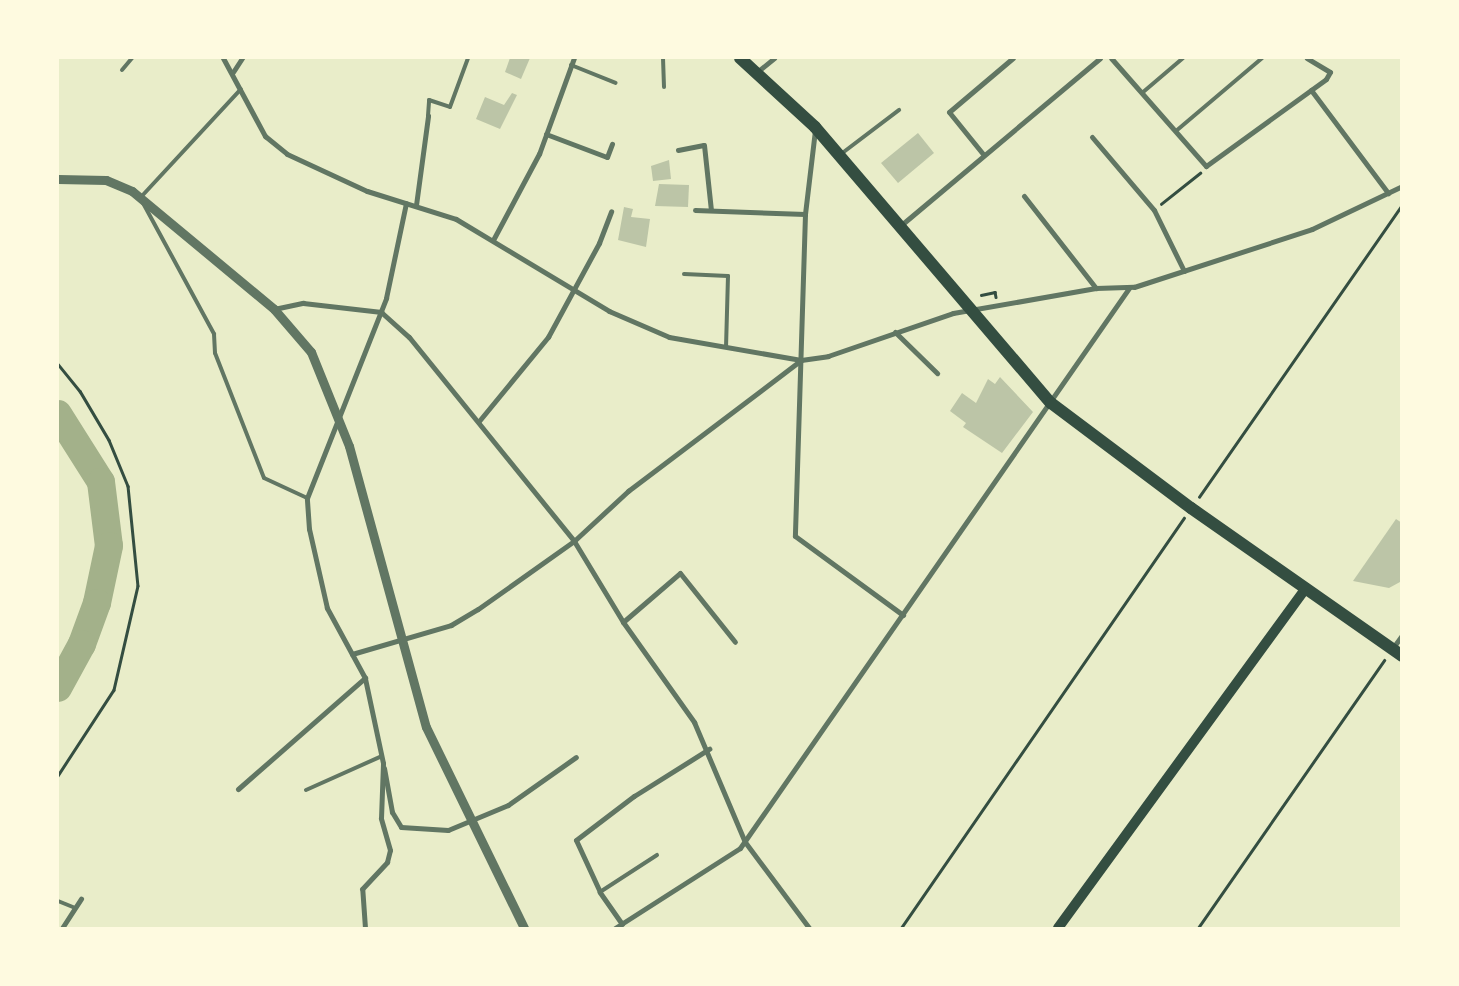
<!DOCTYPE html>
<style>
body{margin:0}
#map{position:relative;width:1459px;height:986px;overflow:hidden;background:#e9edc9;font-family:Manrope,sans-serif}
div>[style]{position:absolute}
.river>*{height:28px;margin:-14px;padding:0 14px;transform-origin:14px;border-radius:14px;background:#a3b18a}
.building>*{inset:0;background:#bcc5a7}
.path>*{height:2.5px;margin:-1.25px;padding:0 1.25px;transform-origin:1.25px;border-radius:1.25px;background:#344e41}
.service>*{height:4px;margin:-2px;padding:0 2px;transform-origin:2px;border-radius:2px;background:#617663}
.minor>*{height:5px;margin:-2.5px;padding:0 2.5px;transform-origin:2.5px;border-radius:2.5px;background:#617663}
.tertiary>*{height:9px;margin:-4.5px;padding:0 4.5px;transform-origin:4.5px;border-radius:4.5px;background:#617663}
.secondary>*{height:10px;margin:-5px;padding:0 5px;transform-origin:5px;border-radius:5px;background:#344e41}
.primary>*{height:12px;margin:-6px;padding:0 6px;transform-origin:6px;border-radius:6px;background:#344e41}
span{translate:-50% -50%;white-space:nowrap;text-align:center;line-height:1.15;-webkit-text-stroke:4.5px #fefae0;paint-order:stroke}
.frame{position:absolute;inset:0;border:59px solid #fefae0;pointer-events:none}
</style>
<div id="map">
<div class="river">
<div style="left:58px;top:414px;width:80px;rotate:57.7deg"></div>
<div style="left:101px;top:482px;width:64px;rotate:82.9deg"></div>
<div style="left:109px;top:546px;width:58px;rotate:101.9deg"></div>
<div style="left:97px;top:603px;width:44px;rotate:110.1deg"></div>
<div style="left:82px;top:644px;width:50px;rotate:118.6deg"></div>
</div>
<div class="building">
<div style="clip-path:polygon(510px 58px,530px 58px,521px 79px,505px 72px)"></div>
<div style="clip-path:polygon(512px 93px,517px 95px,500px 129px,476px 119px,485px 97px,504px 105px)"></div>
<div style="clip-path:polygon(918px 133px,934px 153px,898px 183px,881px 163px)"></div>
<div style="clip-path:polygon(669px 160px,671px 179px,653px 181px,651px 166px)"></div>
<div style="clip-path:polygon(659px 184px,689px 185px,688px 207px,655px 206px)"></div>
<div style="clip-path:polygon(624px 207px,633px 209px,631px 217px,650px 219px,646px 247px,618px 240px)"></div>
<div style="clip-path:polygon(1000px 377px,1033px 412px,1002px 453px,963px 427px,966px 423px,950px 411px,962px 393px,976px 403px,988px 379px,995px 384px)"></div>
<div style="clip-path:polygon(1396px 519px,1402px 523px,1400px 582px,1389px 588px,1353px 581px)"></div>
</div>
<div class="path">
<div style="left:1161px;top:204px;width:50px;rotate:-38.5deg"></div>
<div style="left:981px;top:295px;width:14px;rotate:-12deg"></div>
<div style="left:995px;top:292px;width:5px;rotate:79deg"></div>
<div style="left:58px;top:364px;width:35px;rotate:51deg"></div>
<div style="left:80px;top:391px;width:57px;rotate:59.4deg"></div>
<div style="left:109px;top:440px;width:50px;rotate:67.6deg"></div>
<div style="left:128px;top:486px;width:100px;rotate:84.3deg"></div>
<div style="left:138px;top:586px;width:107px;rotate:103deg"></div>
<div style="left:114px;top:690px;width:103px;rotate:123.1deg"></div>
<div style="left:1199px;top:497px;width:356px;rotate:-55.2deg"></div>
<div style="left:901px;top:928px;width:498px;rotate:-55.4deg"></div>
<div style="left:1198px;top:928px;width:326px;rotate:-55.2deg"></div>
</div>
<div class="service">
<div style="left:663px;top:58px;width:29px;rotate:88deg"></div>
<div style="left:571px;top:65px;width:48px;rotate:21.8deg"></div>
<div style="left:122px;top:70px;width:16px;rotate:-50deg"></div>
<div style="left:1142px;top:93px;width:54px;rotate:-40.5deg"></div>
<div style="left:428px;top:116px;width:16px;rotate:-86deg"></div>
<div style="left:429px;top:100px;width:22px;rotate:18deg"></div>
<div style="left:450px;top:107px;width:52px;rotate:-69.8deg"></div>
<div style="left:1176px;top:131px;width:113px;rotate:-40.3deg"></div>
<div style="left:841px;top:154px;width:73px;rotate:-37.2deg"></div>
<div style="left:141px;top:197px;width:147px;rotate:-47.2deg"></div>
<div style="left:143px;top:203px;width:149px;rotate:61.5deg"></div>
<div style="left:214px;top:334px;width:19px;rotate:87deg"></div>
<div style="left:215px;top:353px;width:134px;rotate:68.6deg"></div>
<div style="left:264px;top:478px;width:47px;rotate:24.9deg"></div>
<div style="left:684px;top:274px;width:44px;rotate:2.6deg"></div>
<div style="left:728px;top:276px;width:70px;rotate:91.6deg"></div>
<div style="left:306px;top:790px;width:83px;rotate:-24.1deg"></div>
<div style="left:600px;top:892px;width:68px;rotate:-33deg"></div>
<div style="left:58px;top:901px;width:18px;rotate:22deg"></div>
</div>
<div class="minor">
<div style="left:223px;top:58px;width:89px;rotate:61.7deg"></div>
<div style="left:265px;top:136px;width:28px;rotate:39deg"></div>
<div style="left:287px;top:154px;width:88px;rotate:24.8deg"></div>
<div style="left:367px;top:191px;width:93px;rotate:17.5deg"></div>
<div style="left:456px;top:219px;width:179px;rotate:31deg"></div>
<div style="left:609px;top:311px;width:65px;rotate:23.4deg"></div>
<div style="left:669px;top:337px;width:134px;rotate:9.9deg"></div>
<div style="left:801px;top:360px;width:27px;rotate:-8deg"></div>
<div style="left:828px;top:356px;width:132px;rotate:-19deg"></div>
<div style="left:953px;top:313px;width:145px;rotate:-9.9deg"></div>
<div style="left:1096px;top:288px;width:38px;rotate:-2deg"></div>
<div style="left:1134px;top:287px;width:187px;rotate:-18deg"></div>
<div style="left:1312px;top:229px;width:100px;rotate:-25.5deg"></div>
<div style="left:1111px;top:58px;width:144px;rotate:48.7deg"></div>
<div style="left:1206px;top:166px;width:148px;rotate:-35.9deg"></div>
<div style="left:1326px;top:79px;width:8px;rotate:-60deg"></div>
<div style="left:1330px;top:72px;width:27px;rotate:-149deg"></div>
<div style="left:233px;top:72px;width:17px;rotate:-57deg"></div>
<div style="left:757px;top:72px;width:22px;rotate:-39deg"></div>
<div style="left:1311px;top:90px;width:129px;rotate:53.2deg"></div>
<div style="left:815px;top:130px;width:85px;rotate:96.8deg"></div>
<div style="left:805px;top:214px;width:322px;rotate:91.8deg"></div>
<div style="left:795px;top:536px;width:134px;rotate:36.2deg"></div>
<div style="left:546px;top:134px;width:65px;rotate:20.7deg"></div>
<div style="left:607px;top:157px;width:14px;rotate:-69deg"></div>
<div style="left:1092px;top:137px;width:96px;rotate:49.7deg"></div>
<div style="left:1154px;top:210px;width:68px;rotate:63.8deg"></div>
<div style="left:678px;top:150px;width:26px;rotate:-11deg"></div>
<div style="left:704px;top:145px;width:65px;rotate:83.9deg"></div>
<div style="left:983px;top:154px;width:54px;rotate:-129deg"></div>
<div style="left:949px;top:112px;width:84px;rotate:-40.2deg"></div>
<div style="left:1024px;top:196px;width:117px;rotate:52deg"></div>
<div style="left:416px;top:205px;width:90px;rotate:-82.3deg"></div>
<div style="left:695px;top:210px;width:110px;rotate:2.1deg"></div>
<div style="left:900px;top:226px;width:261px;rotate:-40deg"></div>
<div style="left:493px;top:240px;width:98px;rotate:-61.9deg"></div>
<div style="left:539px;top:154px;width:102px;rotate:-70deg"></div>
<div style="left:274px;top:309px;width:30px;rotate:-12deg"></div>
<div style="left:303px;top:303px;width:79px;rotate:6.6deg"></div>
<div style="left:381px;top:312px;width:38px;rotate:42deg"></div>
<div style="left:409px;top:337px;width:262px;rotate:51deg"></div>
<div style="left:574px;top:541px;width:95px;rotate:58.8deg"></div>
<div style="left:623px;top:622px;width:123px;rotate:54.6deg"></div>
<div style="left:694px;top:722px;width:130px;rotate:67deg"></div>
<div style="left:745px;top:842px;width:107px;rotate:53.3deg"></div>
<div style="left:895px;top:332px;width:59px;rotate:44.3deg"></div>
<div style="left:479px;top:421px;width:109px;rotate:-50.6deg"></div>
<div style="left:548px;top:337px;width:107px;rotate:-61.5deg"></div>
<div style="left:599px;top:243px;width:34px;rotate:-69deg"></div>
<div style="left:623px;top:622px;width:75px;rotate:-40.7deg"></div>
<div style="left:680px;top:573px;width:88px;rotate:51.4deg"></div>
<div style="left:1392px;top:649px;width:17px;rotate:-54deg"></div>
<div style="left:352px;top:654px;width:103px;rotate:-16.3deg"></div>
<div style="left:451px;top:625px;width:31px;rotate:-31deg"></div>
<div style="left:478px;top:609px;width:118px;rotate:-35.3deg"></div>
<div style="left:574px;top:541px;width:74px;rotate:-42.8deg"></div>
<div style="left:628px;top:491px;width:217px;rotate:-37.1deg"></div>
<div style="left:384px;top:768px;width:45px;rotate:79.7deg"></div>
<div style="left:392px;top:812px;width:17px;rotate:59deg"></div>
<div style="left:401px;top:827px;width:47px;rotate:3.7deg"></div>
<div style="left:448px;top:830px;width:65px;rotate:-22.6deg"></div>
<div style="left:508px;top:805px;width:83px;rotate:-35.2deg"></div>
<div style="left:238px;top:789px;width:169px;rotate:-41.2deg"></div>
<div style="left:622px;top:924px;width:39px;rotate:-125deg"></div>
<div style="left:600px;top:892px;width:57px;rotate:-114.8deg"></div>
<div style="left:576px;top:840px;width:73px;rotate:-37.2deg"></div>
<div style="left:634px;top:796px;width:89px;rotate:-32.1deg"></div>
<div style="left:62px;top:928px;width:35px;rotate:-57deg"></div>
<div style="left:365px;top:928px;width:39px;rotate:-94deg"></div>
<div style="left:362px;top:889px;width:37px;rotate:-47deg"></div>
<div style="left:387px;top:862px;width:12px;rotate:-76deg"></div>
<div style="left:390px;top:850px;width:33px;rotate:-106deg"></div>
<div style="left:381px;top:818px;width:55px;rotate:-87.9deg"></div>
<div style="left:383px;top:763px;width:87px;rotate:-102deg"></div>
<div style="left:365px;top:678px;width:80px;rotate:-118.5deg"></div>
<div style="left:327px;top:608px;width:81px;rotate:-102.8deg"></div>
<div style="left:309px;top:529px;width:31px;rotate:-94deg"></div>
<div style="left:307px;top:498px;width:215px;rotate:-68.4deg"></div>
<div style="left:386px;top:298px;width:97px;rotate:-78.1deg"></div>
<div style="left:615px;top:928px;width:148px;rotate:-32.6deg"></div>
<div style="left:740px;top:848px;width:682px;rotate:-55.21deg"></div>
</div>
<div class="tertiary">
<div style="left:58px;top:179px;width:48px;rotate:1.2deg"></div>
<div style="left:106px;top:180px;width:28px;rotate:23deg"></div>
<div style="left:132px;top:191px;width:185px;rotate:39.7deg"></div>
<div style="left:274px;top:309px;width:57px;rotate:49.3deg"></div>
<div style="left:311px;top:352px;width:101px;rotate:68deg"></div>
<div style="left:349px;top:446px;width:291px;rotate:74.7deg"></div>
<div style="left:426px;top:727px;width:224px;rotate:64deg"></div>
</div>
<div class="secondary">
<div style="left:1058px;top:928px;width:421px;rotate:-53.9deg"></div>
</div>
<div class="primary">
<div style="left:740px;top:58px;width:102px;rotate:42.6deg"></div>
<div style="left:815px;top:127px;width:363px;rotate:49.5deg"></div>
<div style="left:1051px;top:403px;width:175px;rotate:36.9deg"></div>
<div style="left:1191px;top:508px;width:258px;rotate:35deg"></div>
</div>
<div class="frame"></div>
</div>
